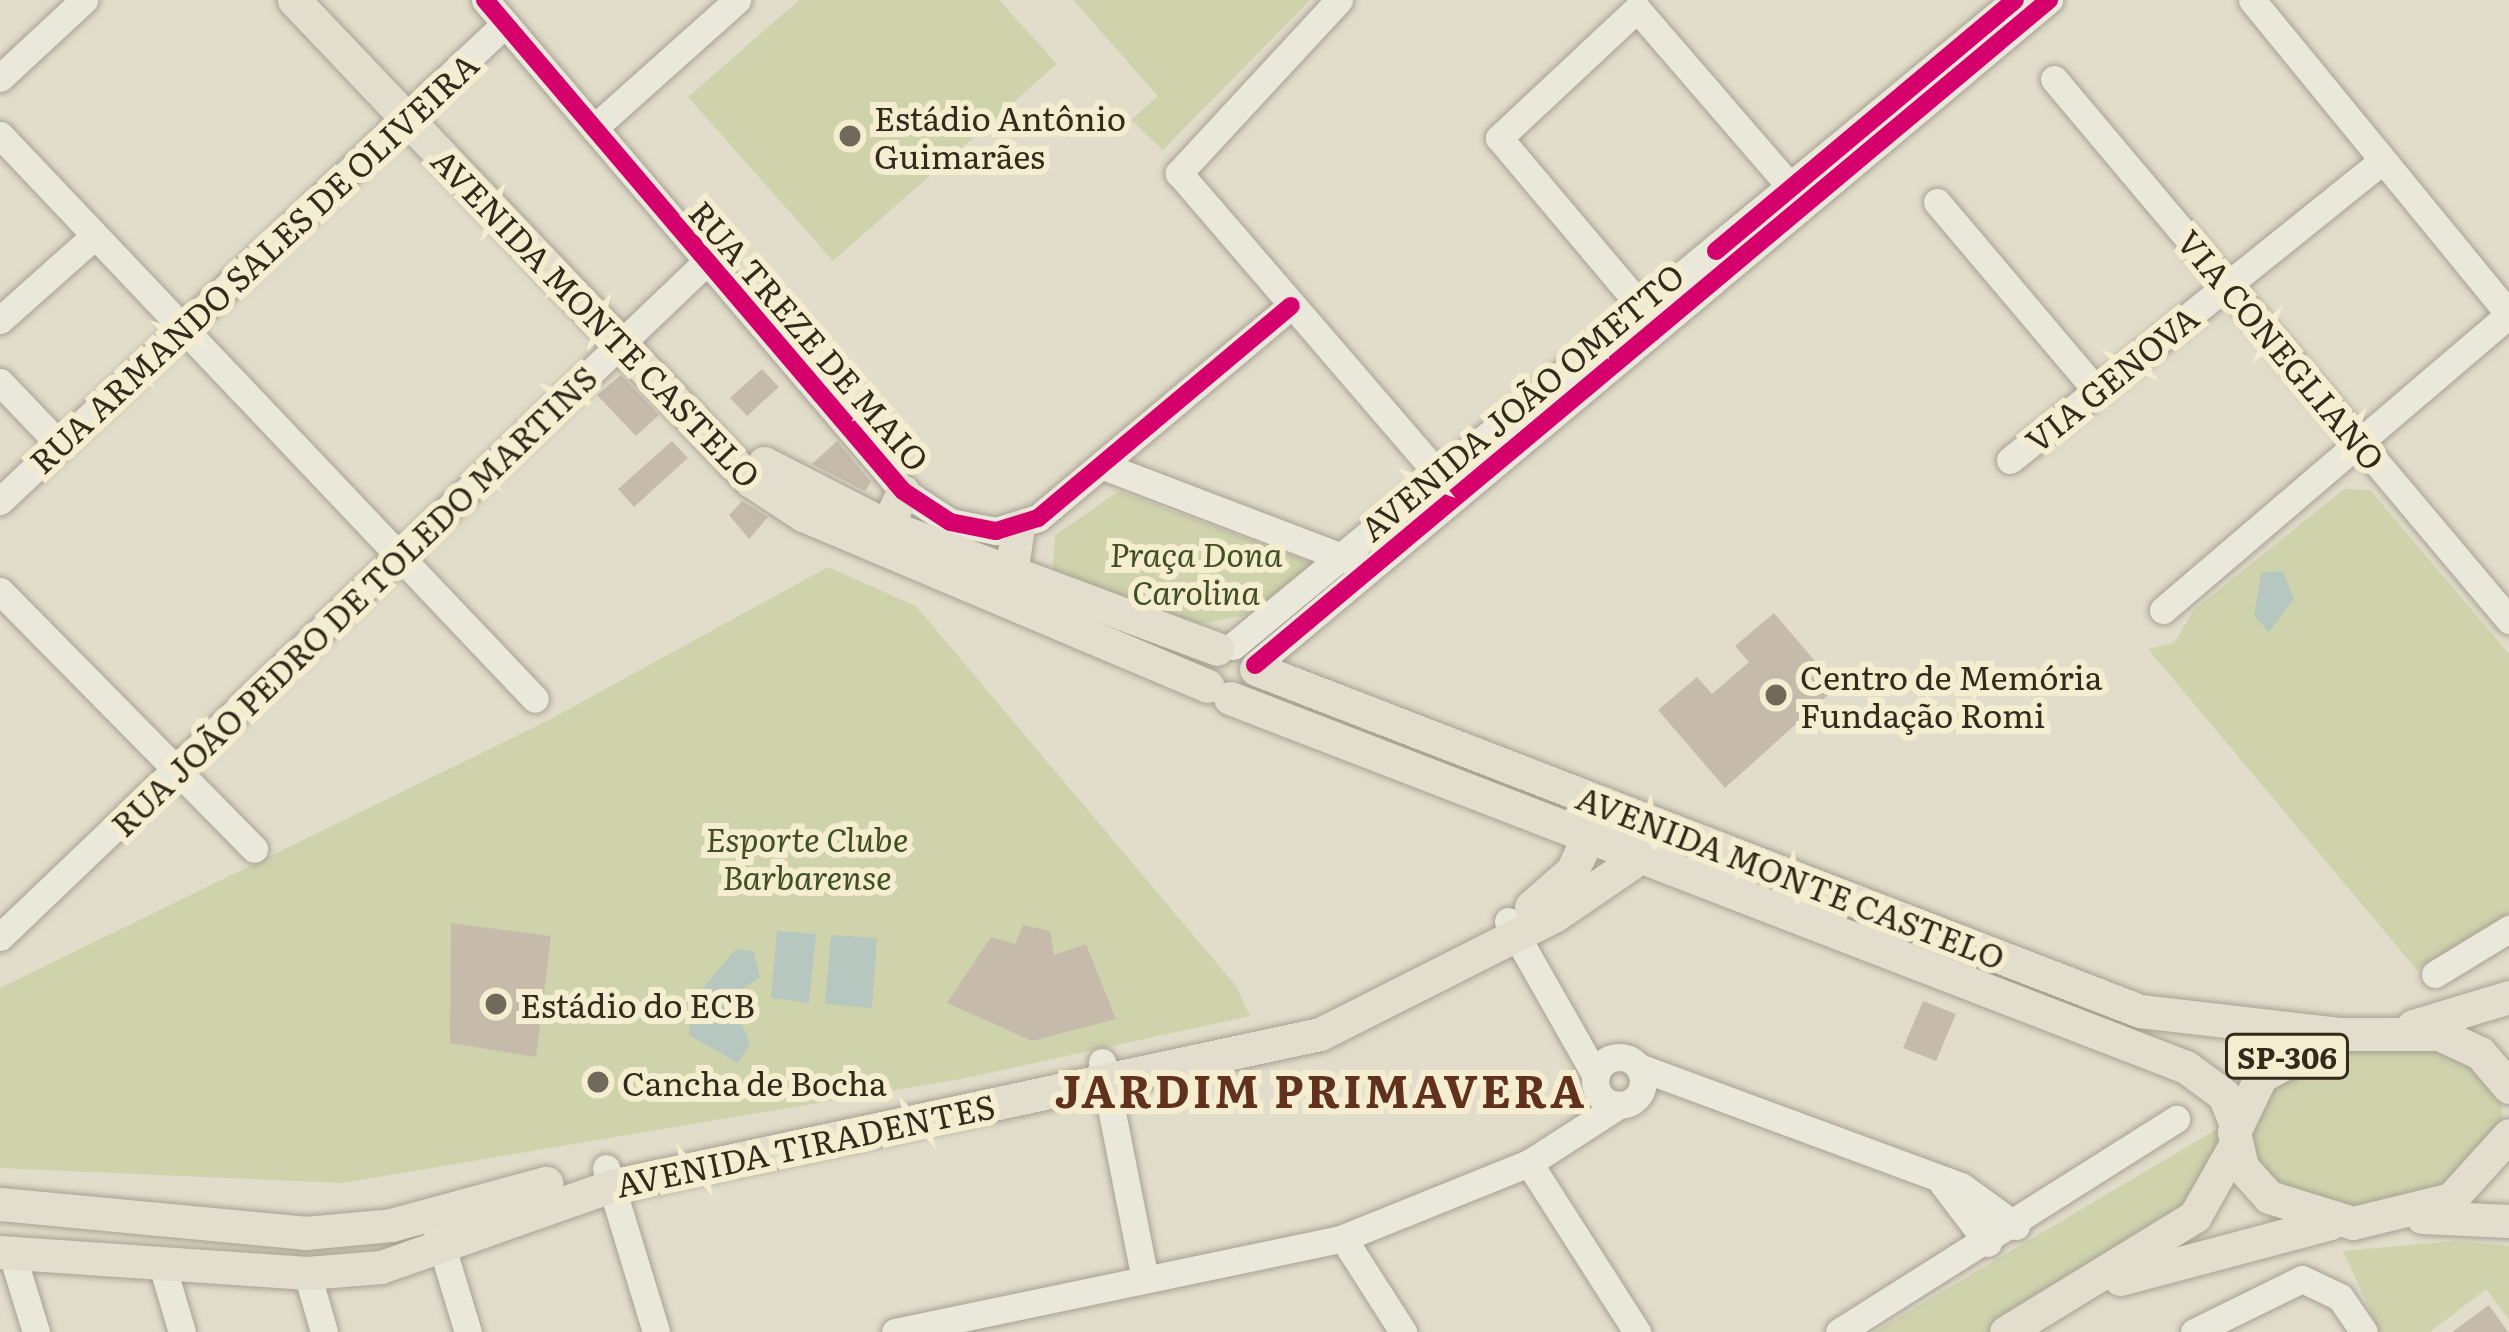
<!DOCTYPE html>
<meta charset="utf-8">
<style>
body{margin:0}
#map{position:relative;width:2509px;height:1332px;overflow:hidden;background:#e2ddca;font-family:Literata,serif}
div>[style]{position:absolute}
.green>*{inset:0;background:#cfd3ac}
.water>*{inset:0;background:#b5c7be}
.building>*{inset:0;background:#c6bbab}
.roads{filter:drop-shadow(0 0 3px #a7a194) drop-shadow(0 0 3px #a7a194)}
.minor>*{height:27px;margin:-13.5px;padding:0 13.5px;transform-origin:13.5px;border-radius:13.5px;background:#eae7db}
.minor>.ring{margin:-13.5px;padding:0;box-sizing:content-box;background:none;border:27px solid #eae7db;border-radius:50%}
.major>*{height:33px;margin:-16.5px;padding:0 16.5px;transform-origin:16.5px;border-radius:16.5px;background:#e2ddcd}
.cycleway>*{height:18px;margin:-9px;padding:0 9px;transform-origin:9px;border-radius:9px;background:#d6006c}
.dots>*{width:33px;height:33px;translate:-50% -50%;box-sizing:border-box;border:6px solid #f4edcf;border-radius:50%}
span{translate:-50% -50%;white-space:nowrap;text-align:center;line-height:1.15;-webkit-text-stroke:12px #f4edcf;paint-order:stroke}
.shield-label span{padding:3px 9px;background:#f4edcf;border:3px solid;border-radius:9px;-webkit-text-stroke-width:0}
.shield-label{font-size:30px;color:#342a1c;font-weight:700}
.poi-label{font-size:33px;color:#342a1c}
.left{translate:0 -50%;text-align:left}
.street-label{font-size:33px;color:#342a1c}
.park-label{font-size:33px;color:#415023;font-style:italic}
.district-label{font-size:45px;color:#60311d;font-weight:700;letter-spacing:3px}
</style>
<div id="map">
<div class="green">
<div style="clip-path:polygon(799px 0,999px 0,1057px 64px,833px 261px,688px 97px)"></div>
<div style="clip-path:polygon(1073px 0,1310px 0,1163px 150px,1131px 120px,1158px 96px)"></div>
<div style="clip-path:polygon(2344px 489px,2370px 490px,2509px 654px,2509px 914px,2417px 970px,2148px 649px,2174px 643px,2194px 610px)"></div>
<div style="clip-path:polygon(1119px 491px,1315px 564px,1261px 613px,1191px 625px,1053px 569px,1055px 535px)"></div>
<div style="clip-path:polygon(828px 567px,916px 606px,1236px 986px,1250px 1016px,961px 1079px,342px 1183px,0 1168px,0 988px,547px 721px)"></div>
<div style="clip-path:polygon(2442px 1046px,2500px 1086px,2504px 1131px,2412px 1209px,2298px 1204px,2256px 1166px,2249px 1125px,2260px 1095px,2330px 1050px)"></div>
<div style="clip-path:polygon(2222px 1126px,2200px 1199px,1996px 1332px,1874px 1332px)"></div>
<div style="clip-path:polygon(2455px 1241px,2509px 1246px,2509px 1319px,2486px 1289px,2430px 1332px,2380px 1332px,2343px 1251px)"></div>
</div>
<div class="water">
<div style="clip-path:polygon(2283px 571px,2294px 599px,2269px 632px,2254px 615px,2261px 573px)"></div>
<div style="clip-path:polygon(777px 931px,816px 934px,809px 1003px,771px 998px)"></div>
<div style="clip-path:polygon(831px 935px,877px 938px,872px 1008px,825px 1004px)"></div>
<div style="clip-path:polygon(736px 949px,753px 951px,760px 977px,731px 998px,750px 1044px,738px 1063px,689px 1035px,690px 1003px)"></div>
</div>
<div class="building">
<div style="clip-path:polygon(762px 369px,779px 387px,747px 416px,730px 398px)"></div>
<div style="clip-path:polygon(621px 375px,659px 415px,636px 436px,597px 395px)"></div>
<div style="clip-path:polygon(672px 441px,688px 458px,634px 507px,618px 489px)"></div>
<div style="clip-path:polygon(837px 441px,871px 482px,865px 491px,812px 464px)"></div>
<div style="clip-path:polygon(742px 501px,768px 517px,749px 539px,729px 515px)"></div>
<div style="clip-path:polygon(1774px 613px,1837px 687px,1725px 788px,1658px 710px,1697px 677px,1712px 694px,1749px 662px,1735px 646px)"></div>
<div style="clip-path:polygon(451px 923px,551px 936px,536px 1057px,450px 1043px)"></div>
<div style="clip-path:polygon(1023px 925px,1050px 931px,1054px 955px,1086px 944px,1116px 1019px,1032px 1041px,947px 1003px,991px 937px,1015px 944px)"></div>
<div style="clip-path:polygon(1923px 1001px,1956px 1014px,1936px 1061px,1903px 1048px)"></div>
<div style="clip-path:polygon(2489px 1305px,2508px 1332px,2452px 1332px)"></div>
</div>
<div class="roads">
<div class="minor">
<div style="left:485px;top:0;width:645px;rotate:49.59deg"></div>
<div style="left:903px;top:491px;width:56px;rotate:33.4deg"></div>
<div style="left:950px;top:522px;width:47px;rotate:11.1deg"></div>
<div style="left:996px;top:531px;width:44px;rotate:-17.2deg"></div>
<div style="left:1038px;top:518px;width:330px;rotate:-40deg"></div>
<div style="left:1339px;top:0;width:236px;rotate:132.8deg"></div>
<div style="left:1179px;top:173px;width:421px;rotate:49.3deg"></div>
<div style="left:2252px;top:0;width:406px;rotate:50.7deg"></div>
<div style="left:0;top:78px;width:115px;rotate:-42.9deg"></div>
<div style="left:2054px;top:79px;width:707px;rotate:49.93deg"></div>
<div style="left:594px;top:128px;width:192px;rotate:-41.8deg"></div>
<div style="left:0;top:135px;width:777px;rotate:46.51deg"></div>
<div style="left:1937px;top:202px;width:245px;rotate:49.8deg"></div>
<div style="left:0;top:320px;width:125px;rotate:-41.7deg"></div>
<div style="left:1655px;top:323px;width:242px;rotate:-130.1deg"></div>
<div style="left:1499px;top:138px;width:189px;rotate:-43.1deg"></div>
<div style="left:1637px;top:9px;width:251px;rotate:49.2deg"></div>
<div style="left:0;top:382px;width:87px;rotate:46.4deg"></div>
<div style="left:2010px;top:460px;width:476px;rotate:-38.8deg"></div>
<div style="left:1106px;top:467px;width:272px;rotate:20.9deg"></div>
<div style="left:0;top:501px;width:695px;rotate:-43.37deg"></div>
<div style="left:0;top:591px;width:362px;rotate:45.4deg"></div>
<div style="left:2163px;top:610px;width:455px;rotate:-40.5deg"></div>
<div style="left:1233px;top:646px;width:1014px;rotate:-39.56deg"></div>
<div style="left:1255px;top:665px;width:1036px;rotate:-39.95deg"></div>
<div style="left:1508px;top:921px;width:178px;rotate:60.4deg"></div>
<div style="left:0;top:937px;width:977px;rotate:-43.71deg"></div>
<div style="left:2435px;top:974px;width:87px;rotate:-31.3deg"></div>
<div class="ring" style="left:1595px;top:1057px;width:21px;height:21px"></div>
<div style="left:1102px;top:1062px;width:221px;rotate:78.8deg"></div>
<div style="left:1639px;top:1067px;width:343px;rotate:20.3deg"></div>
<div style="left:1961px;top:1186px;width:68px;rotate:36deg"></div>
<div style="left:1529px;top:1163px;width:201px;rotate:57.4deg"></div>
<div style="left:606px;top:1168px;width:171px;rotate:73deg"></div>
<div style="left:1943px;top:1184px;width:74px;rotate:52.7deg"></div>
<div style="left:436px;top:1227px;width:110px;rotate:73.1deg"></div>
<div style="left:1343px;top:1238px;width:112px;rotate:57.4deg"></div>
<div style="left:12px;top:1254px;width:82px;rotate:72.9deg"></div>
<div style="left:162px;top:1265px;width:70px;rotate:73.4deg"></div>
<div style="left:307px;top:1273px;width:61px;rotate:73.9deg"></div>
<div style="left:895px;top:1332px;width:458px;rotate:-11.8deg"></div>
<div style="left:1343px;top:1238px;width:201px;rotate:-22deg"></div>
<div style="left:1529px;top:1163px;width:107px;rotate:-32.8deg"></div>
<div style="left:1839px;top:1332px;width:399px;rotate:-32.3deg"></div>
<div style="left:2194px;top:1332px;width:120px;rotate:-26.1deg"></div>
<div style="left:2302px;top:1279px;width:42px;rotate:25.3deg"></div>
<div style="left:2340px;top:1297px;width:42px;rotate:55.6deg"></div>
</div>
<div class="major">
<div style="left:294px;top:0;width:663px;rotate:46.47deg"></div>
<div style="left:751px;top:481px;width:62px;rotate:33.2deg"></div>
<div style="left:803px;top:515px;width:439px;rotate:22.9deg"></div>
<div style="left:764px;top:463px;width:138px;rotate:27.1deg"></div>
<div style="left:887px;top:526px;width:352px;rotate:20.4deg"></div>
<div style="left:887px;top:526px;width:38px;rotate:-65deg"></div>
<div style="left:1011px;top:573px;width:46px;rotate:-81.2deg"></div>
<div style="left:1256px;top:669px;width:948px;rotate:21.15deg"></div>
<div style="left:2140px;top:1011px;width:200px;rotate:6.6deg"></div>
<div style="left:1230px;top:698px;width:1025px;rotate:21.11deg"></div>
<div style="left:2186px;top:1067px;width:47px;rotate:36.4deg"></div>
<div style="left:2224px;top:1095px;width:29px;rotate:68deg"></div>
<div style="left:1531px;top:907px;width:55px;rotate:-41.3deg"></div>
<div style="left:1572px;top:871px;width:75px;rotate:-64.8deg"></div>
<div style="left:2413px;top:1026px;width:100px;rotate:-16.8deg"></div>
<div style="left:2509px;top:1087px;width:45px;rotate:-130.5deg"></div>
<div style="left:2480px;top:1053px;width:45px;rotate:-155.1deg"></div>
<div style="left:2439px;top:1034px;width:100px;rotate:180deg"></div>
<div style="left:2339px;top:1034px;width:89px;rotate:151.7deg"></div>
<div style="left:2261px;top:1076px;width:62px;rotate:115.7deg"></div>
<div style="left:2234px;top:1132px;width:36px;rotate:77deg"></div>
<div style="left:2242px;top:1167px;width:40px;rotate:48deg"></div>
<div style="left:2269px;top:1197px;width:88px;rotate:17.2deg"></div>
<div style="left:2353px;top:1223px;width:101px;rotate:-13.8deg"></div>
<div style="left:2451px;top:1199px;width:86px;rotate:-47.8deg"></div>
<div style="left:0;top:1204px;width:306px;rotate:5.4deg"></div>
<div style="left:305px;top:1233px;width:86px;rotate:-5.3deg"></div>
<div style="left:391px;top:1225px;width:161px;rotate:-15.2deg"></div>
<div style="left:2422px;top:1217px;width:87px;rotate:2.6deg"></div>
<div style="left:0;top:1252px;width:308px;rotate:3.9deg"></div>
<div style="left:307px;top:1273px;width:74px;rotate:-4.6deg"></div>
<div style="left:381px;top:1267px;width:244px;rotate:-19.4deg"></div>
<div style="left:611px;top:1186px;width:725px;rotate:-12.1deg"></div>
<div style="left:1320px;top:1034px;width:262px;rotate:-26.8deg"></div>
<div style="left:1554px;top:916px;width:92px;rotate:-34.4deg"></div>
<div style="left:1630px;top:864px;width:47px;rotate:-60.7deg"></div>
<div style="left:2120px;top:1279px;width:218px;rotate:-14.9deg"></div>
<div style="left:2006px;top:1332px;width:222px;rotate:-31.5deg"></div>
<div style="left:2195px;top:1216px;width:79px;rotate:-60.5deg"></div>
</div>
</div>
<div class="cycleway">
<div style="left:485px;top:0;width:645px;rotate:49.59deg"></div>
<div style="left:903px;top:491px;width:56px;rotate:33.4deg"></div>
<div style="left:950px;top:522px;width:47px;rotate:11.1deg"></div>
<div style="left:996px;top:531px;width:44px;rotate:-17.2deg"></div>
<div style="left:1038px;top:518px;width:330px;rotate:-40deg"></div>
<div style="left:1716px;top:251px;width:390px;rotate:-40deg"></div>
<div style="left:1255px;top:665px;width:1036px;rotate:-39.95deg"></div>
</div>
<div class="dots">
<div style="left:850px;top:136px;background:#716959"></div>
<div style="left:1776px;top:695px;background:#716959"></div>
<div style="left:496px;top:1004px;background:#716959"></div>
<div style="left:598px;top:1082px;background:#716959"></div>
</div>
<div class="shield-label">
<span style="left:2287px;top:1056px">SP-306</span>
</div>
<div class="poi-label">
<span class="left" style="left:874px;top:136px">Estádio Antônio<br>Guimarães</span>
<span class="left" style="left:1800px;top:695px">Centro de Memória<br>Fundação Romi</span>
<span class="left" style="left:520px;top:1004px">Estádio do ECB</span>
<span class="left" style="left:622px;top:1082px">Cancha de Bocha</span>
</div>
<div class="street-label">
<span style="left:253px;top:262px;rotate:-43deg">RUA ARMANDO SALES DE OLIVEIRA</span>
<span style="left:597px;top:317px;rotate:46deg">AVENIDA MONTE CASTELO</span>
<span style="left:810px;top:335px;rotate:49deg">RUA TREZE DE MAIO</span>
<span style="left:2282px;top:349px;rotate:50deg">VIA CONEGLIANO</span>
<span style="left:2111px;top:378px;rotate:-39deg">VIA GENOVA</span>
<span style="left:1521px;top:401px;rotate:-40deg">AVENIDA JOÃO OMETTO</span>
<span style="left:353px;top:600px;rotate:-44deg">RUA JOÃO PEDRO DE TOLEDO MARTINS</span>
<span style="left:1791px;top:876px;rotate:21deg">AVENIDA MONTE CASTELO</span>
<span style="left:805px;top:1144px;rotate:-12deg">AVENIDA TIRADENTES</span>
</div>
<div class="park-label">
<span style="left:1196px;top:572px">Praça Dona<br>Carolina</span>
<span style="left:807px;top:857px">Esporte Clube<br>Barbarense</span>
</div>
<div class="district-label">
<span style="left:1321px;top:1089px">JARDIM PRIMAVERA</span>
</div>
</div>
